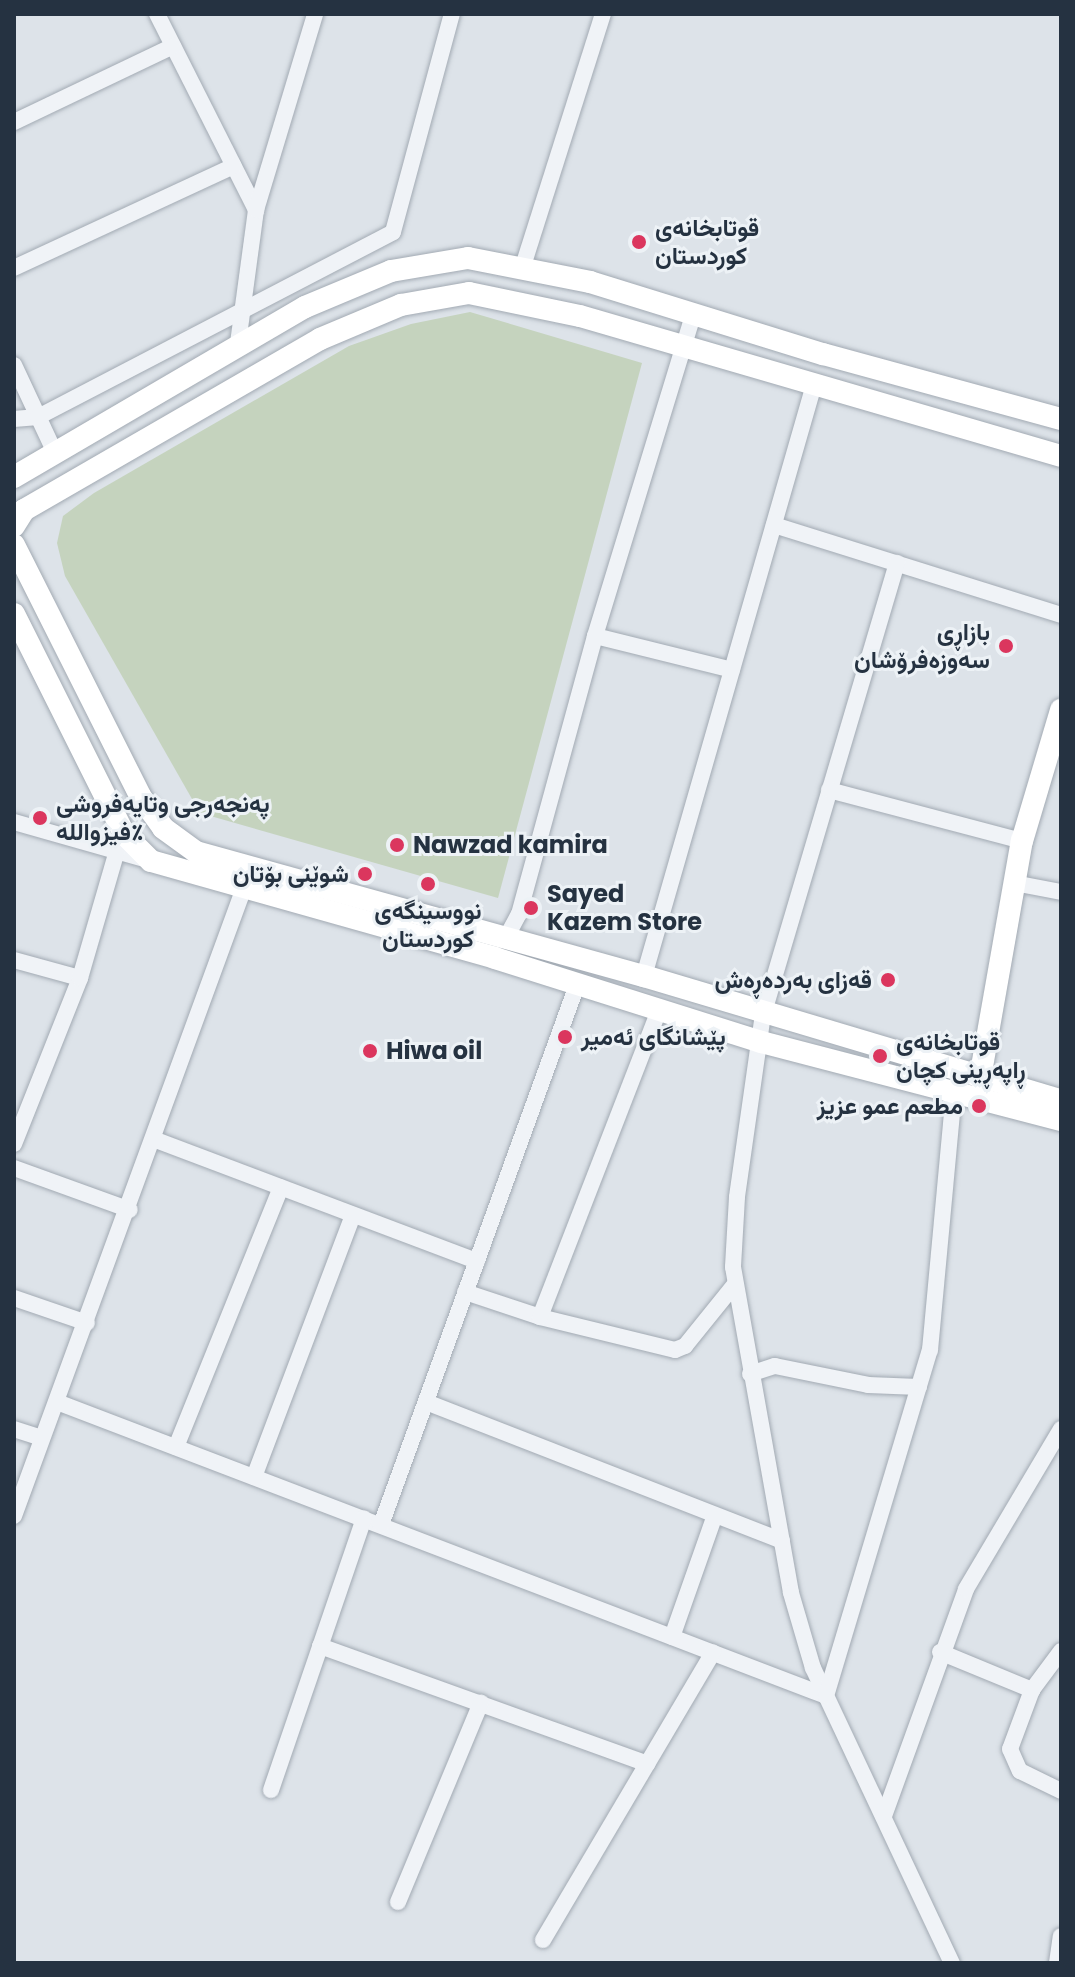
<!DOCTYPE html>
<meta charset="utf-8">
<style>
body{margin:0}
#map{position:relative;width:1075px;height:1977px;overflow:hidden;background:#dde3e9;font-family:Poppins,Vazirmatn,sans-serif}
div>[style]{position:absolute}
.green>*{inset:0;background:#c5d3be}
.roads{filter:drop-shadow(0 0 2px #a2aab3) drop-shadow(0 0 2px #a2aab3)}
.minor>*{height:16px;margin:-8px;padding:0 8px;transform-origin:8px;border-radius:8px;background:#f0f3f7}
.major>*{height:22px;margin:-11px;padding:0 11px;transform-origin:11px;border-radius:11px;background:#fff}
.dots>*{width:22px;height:22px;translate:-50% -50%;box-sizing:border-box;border:4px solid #edf2f6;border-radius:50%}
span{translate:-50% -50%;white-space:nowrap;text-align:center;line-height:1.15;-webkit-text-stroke:6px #edf2f6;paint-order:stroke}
.poi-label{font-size:24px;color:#253241;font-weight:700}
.left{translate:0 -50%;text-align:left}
.right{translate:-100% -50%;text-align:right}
.frame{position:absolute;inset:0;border:16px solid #253241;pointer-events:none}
</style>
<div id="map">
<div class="green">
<div style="clip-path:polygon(470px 312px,642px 363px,498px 898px,200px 813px,65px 576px,57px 543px,63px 516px,94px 493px,349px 346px,411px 324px)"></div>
</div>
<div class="roads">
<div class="minor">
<div style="left:157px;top:14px;width:220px;rotate:63.2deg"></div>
<div style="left:256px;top:210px;width:134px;rotate:97.7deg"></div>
<div style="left:14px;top:122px;width:176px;rotate:-25.5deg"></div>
<div style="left:256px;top:210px;width:205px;rotate:-73.2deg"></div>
<div style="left:523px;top:266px;width:264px;rotate:-72.4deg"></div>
<div style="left:14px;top:268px;width:242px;rotate:-24.9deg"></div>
<div style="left:14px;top:365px;width:99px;rotate:65deg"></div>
<div style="left:14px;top:419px;width:24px;rotate:-5deg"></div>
<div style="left:38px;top:417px;width:400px;rotate:-27.5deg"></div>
<div style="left:393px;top:232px;width:226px;rotate:-74.9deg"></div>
<div style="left:774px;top:525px;width:301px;rotate:17.4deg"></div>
<div style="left:897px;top:563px;width:470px;rotate:106.5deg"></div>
<div style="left:763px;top:1014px;width:185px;rotate:98.1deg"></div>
<div style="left:737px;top:1197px;width:70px;rotate:93.3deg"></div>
<div style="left:733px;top:1267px;width:331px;rotate:79.9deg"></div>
<div style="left:791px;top:1593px;width:78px;rotate:73.7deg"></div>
<div style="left:813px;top:1668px;width:326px;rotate:64.8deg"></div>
<div style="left:595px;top:636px;width:141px;rotate:13.9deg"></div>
<div style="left:829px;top:790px;width:200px;rotate:14.8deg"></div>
<div style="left:14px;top:822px;width:142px;rotate:15.9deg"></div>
<div style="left:1014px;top:883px;width:48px;rotate:10.8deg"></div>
<div style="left:506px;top:938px;width:27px;rotate:-62deg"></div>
<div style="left:519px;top:914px;width:288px;rotate:-74.7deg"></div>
<div style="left:595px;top:636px;width:336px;rotate:-73deg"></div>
<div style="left:14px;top:960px;width:68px;rotate:15.3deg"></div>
<div style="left:644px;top:976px;width:612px;rotate:-73.96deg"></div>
<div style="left:156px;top:1140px;width:343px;rotate:20.7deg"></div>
<div style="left:14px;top:1144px;width:179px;rotate:-68.3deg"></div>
<div style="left:80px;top:978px;width:129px;rotate:-73.8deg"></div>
<div style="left:14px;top:1168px;width:123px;rotate:19.9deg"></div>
<div style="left:465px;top:1292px;width:79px;rotate:18.4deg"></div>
<div style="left:540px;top:1317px;width:139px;rotate:13.7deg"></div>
<div style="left:675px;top:1350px;width:11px;rotate:-22deg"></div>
<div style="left:685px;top:1346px;width:80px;rotate:-51.1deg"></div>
<div style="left:14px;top:1298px;width:77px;rotate:18.9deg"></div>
<div style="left:540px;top:1317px;width:327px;rotate:-68.8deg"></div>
<div style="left:750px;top:1374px;width:26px;rotate:-18deg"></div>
<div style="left:775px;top:1366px;width:95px;rotate:11.5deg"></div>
<div style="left:868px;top:1385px;width:51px;rotate:2.2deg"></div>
<div style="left:57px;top:1402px;width:823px;rotate:20.92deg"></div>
<div style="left:826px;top:1696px;width:361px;rotate:-73.3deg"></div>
<div style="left:930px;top:1350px;width:259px;rotate:-84.7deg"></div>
<div style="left:426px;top:1402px;width:382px;rotate:21.3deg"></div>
<div style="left:14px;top:1429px;width:29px;rotate:18deg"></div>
<div style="left:176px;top:1447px;width:280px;rotate:-68deg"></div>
<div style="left:254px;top:1477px;width:280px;rotate:-69.3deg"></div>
<div style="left:14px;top:1516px;width:669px;rotate:-69.89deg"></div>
<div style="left:381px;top:1525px;width:574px;rotate:-70.05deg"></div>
<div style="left:672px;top:1637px;width:129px;rotate:-70.6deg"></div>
<div style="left:320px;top:1646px;width:348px;rotate:19.8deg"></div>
<div style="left:1061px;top:1651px;width:49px;rotate:126.6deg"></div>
<div style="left:1032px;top:1690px;width:63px;rotate:110.4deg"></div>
<div style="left:1010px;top:1749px;width:24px;rotate:66deg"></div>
<div style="left:1020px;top:1771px;width:46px;rotate:26deg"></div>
<div style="left:940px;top:1652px;width:100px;rotate:22.4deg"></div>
<div style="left:271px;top:1790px;width:287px;rotate:-71.1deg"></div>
<div style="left:884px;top:1816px;width:241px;rotate:-70.1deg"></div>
<div style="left:966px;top:1589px;width:186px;rotate:-59.3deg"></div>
<div style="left:398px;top:1902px;width:216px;rotate:-67.4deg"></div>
<div style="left:543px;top:1940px;width:334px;rotate:-59.4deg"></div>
<div style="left:1057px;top:1963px;width:27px;rotate:-82deg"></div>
</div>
<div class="major">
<div style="left:14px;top:477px;width:337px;rotate:-30.3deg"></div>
<div style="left:305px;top:307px;width:93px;rotate:-22.7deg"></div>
<div style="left:391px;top:271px;width:78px;rotate:-9.6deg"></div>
<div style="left:468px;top:258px;width:124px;rotate:11.1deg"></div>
<div style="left:590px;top:282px;width:244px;rotate:17.2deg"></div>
<div style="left:823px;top:354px;width:247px;rotate:15.3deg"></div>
<div style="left:14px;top:526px;width:19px;rotate:-58deg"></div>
<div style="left:24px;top:510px;width:342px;rotate:-30deg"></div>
<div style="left:320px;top:339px;width:88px;rotate:-22.8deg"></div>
<div style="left:401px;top:305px;width:69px;rotate:-10deg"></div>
<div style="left:469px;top:293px;width:113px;rotate:11.7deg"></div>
<div style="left:580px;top:316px;width:501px;rotate:16.23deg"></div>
<div style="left:14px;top:545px;width:281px;rotate:63.3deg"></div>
<div style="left:140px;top:796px;width:39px;rotate:54deg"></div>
<div style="left:163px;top:828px;width:41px;rotate:36deg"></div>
<div style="left:196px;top:852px;width:465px;rotate:15.5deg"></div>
<div style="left:644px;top:976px;width:435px;rotate:16.6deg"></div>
<div style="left:14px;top:614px;width:246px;rotate:63.4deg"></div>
<div style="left:124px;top:834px;width:38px;rotate:45deg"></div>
<div style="left:151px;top:861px;width:357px;rotate:15.7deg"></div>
<div style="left:495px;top:958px;width:279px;rotate:17.5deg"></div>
<div style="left:761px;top:1042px;width:310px;rotate:14.6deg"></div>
<div style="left:980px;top:1078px;width:241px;rotate:-80deg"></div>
<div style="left:1022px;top:841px;width:137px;rotate:-73.4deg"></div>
</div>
</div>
<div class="dots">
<div style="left:639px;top:242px;background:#db365e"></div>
<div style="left:1006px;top:646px;background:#db365e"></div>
<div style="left:40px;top:818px;background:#db365e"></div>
<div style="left:397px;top:845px;background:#db365e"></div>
<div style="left:365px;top:874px;background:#db365e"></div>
<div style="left:428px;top:884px;background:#db365e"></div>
<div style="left:531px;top:908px;background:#db365e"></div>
<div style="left:888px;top:980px;background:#db365e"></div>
<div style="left:565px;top:1037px;background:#db365e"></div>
<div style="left:370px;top:1051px;background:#db365e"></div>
<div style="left:880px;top:1056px;background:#db365e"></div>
<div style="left:979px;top:1106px;background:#db365e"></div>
</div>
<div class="poi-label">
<span class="left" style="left:655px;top:242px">قوتابخانەی<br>کوردستان</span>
<span class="right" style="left:990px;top:646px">بازاڕی<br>سەوزەفرۆشان</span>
<span class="left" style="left:56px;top:818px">پەنجەرجی وتایەفروشی<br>فیزواللە٪</span>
<span class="left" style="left:413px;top:845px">Nawzad kamira</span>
<span class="right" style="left:349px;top:874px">شوێنی بۆتان</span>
<span class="left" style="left:547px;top:908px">Sayed<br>Kazem Store</span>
<span style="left:428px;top:925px">نووسینگەی<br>کوردستان</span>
<span class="right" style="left:872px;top:980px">قەزای بەردەڕەش</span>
<span class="left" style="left:581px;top:1037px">پێشانگای ئەمیر</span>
<span class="left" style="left:896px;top:1056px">قوتابخانەی<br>ڕاپەڕینی کچان</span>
<span class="left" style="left:386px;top:1051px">Hiwa oil</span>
<span class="right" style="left:963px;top:1106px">مطعم عمو عزيز</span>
</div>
<div class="frame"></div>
</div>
